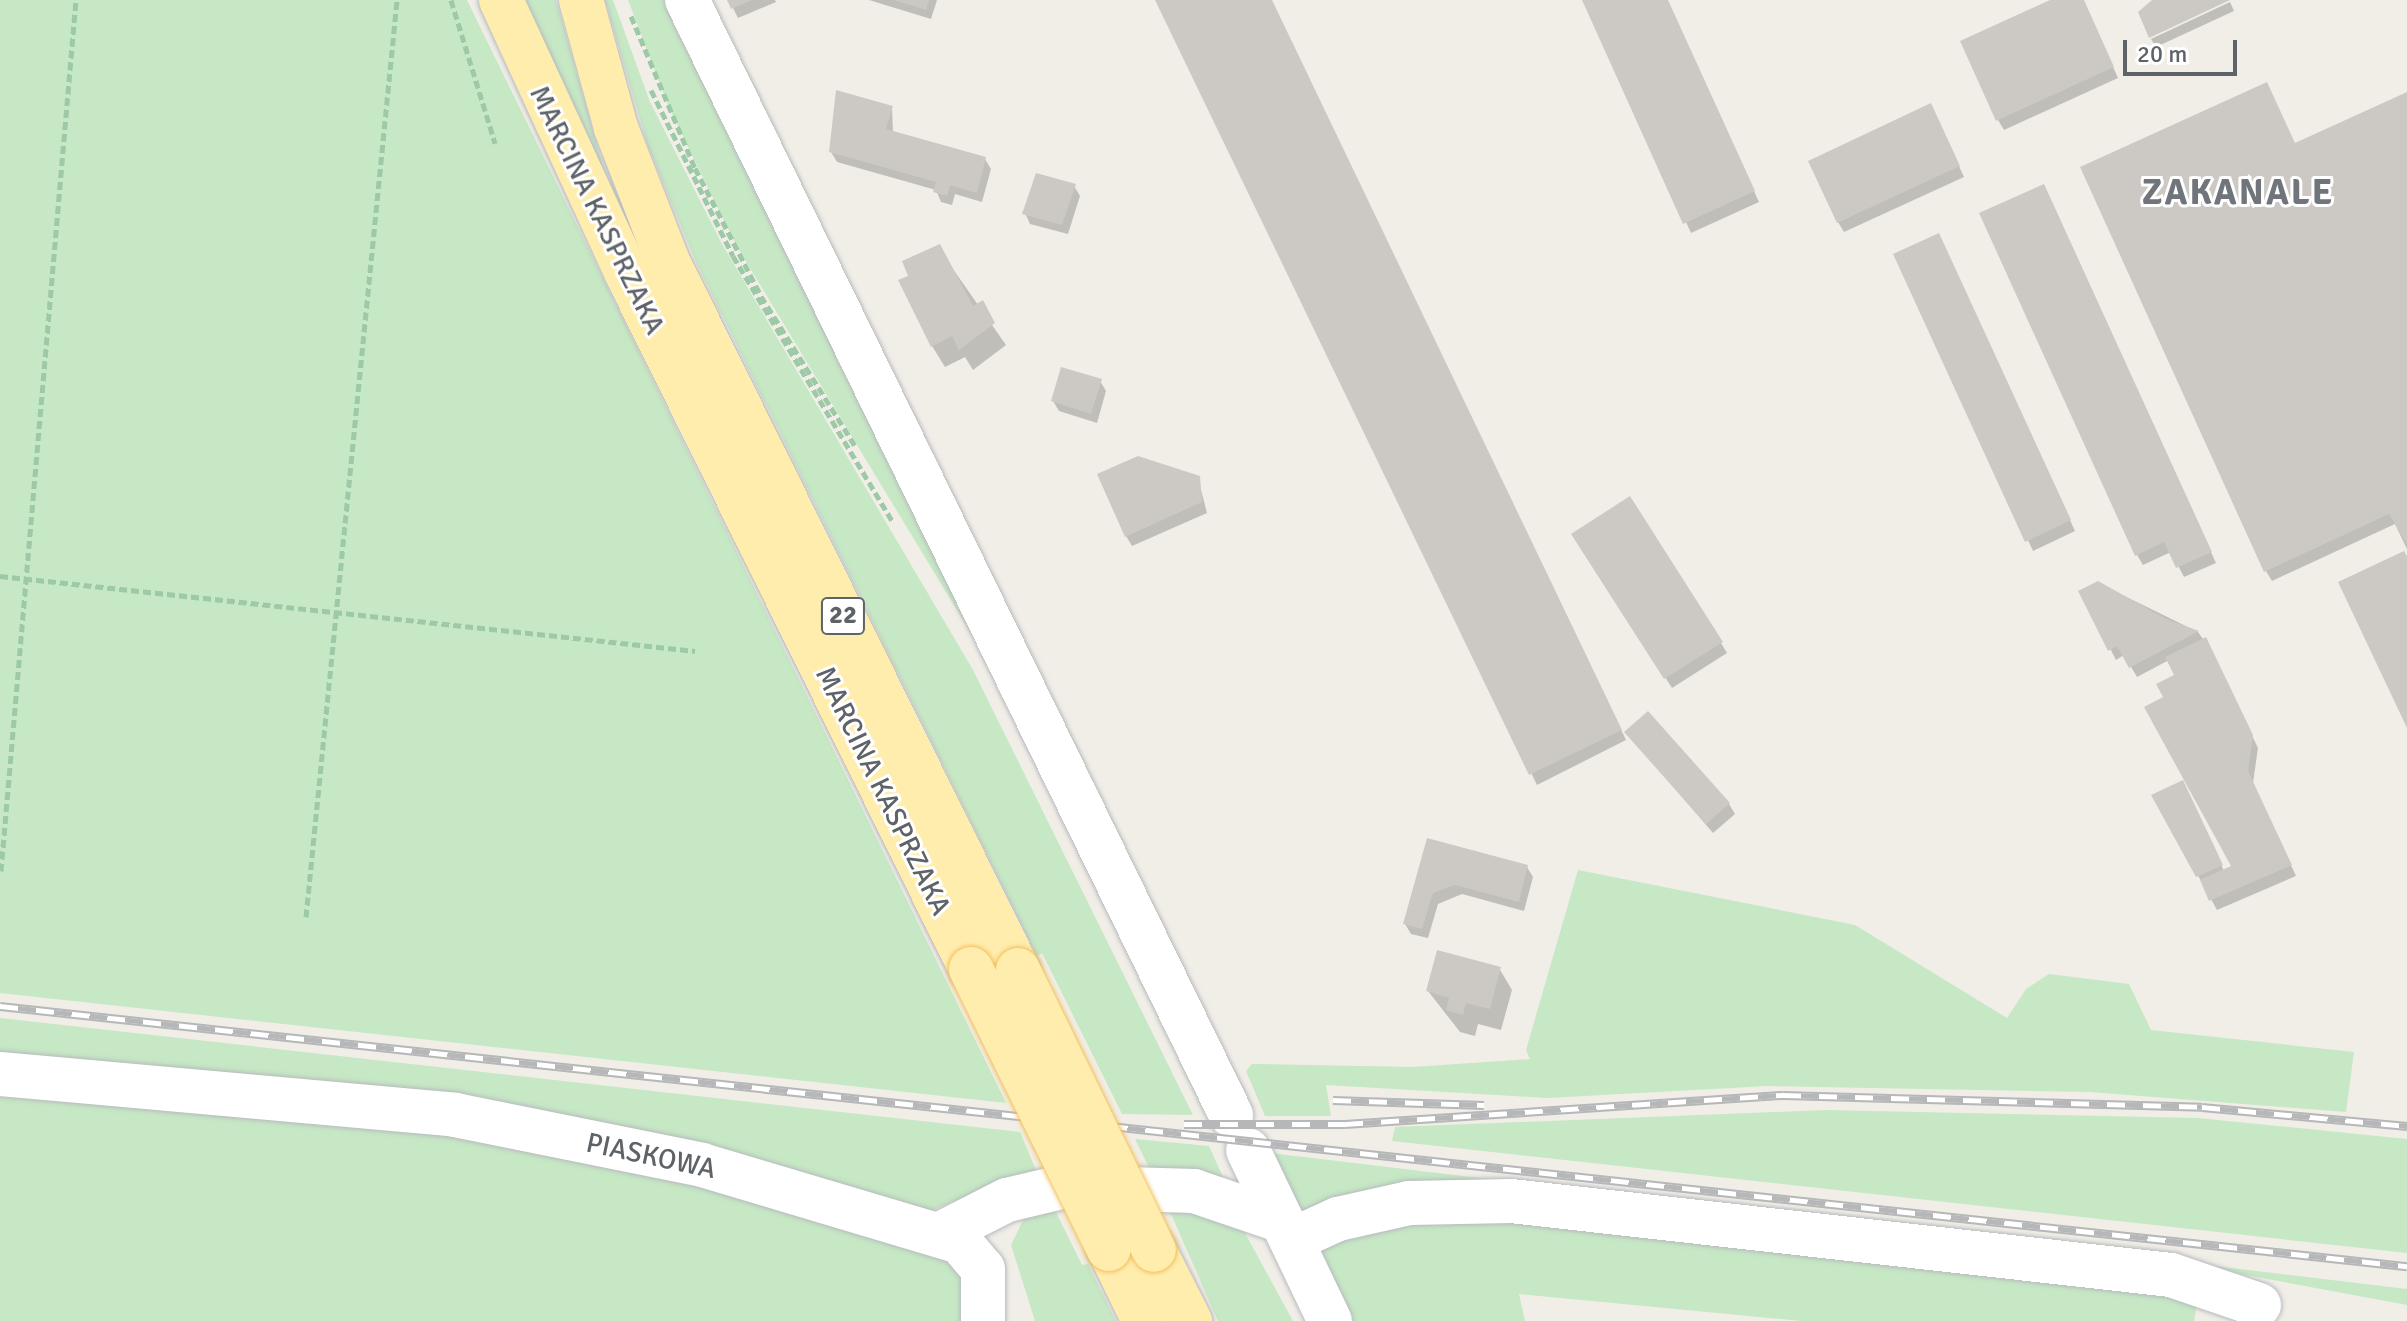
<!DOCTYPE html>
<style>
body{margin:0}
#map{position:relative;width:2407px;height:1321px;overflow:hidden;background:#f1eee7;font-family:Signika,sans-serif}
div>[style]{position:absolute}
.green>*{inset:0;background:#c6e8c4}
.shadow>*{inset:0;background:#0003}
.building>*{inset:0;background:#ccc9c4}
.path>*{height:5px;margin-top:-2.5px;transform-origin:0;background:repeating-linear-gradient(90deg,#9dc9a7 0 8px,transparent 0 12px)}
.roads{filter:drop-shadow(0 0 2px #b7babe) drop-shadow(0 0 2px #b7babe)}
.minor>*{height:44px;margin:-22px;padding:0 22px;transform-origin:22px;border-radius:22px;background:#fff}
.major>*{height:44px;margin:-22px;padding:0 22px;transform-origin:22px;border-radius:22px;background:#ffedae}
.rail>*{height:9px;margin-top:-4.5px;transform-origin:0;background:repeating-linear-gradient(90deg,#fff 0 18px,#b6b7b8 0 36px);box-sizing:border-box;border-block:2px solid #b6b7b8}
.bridges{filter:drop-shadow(0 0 2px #f3c05e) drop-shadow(0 0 2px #f3c05e)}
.major-bridge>*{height:44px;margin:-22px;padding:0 22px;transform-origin:22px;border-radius:22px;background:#ffedae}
span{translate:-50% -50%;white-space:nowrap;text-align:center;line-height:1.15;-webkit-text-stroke:6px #fff;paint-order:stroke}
.shield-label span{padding:2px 6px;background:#fff;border:2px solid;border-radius:6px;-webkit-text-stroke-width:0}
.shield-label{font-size:26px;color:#5e6368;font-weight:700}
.street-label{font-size:28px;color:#5e6368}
.district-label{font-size:36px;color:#6f757a;font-weight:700;letter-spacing:2px}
.scale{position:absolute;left:2123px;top:40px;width:114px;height:36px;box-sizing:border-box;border:4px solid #5e6368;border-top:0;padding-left:10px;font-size:24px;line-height:28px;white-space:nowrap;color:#5e6368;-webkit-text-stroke:6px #fff;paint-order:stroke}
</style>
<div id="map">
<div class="green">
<div style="clip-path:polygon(0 0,467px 0,1006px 1103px,0 993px)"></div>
<div style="clip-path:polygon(523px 0,556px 0,606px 177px)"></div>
<div style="clip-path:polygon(605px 0,613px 0,650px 102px,722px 244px,973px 670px,1193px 1115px,1122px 1114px,1042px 953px,1037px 956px,695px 260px,647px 143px)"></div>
<div style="clip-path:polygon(628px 0,669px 0,975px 640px,736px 245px,669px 108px)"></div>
<div style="clip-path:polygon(1578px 870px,1855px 925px,2007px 1018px,2026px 989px,2049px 974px,2129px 984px,2151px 1030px,2354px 1052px,2346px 1112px,2090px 1092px,1767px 1086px,1548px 1098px,1326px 1085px,1331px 1116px,1265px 1116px,1246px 1071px,1252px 1064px,1413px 1067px,1530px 1059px,1526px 1050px)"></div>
<div style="clip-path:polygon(0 1018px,1020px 1132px,1041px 1182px,984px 1189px,928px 1212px,631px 1134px,0 1068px)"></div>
<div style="clip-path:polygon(0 1097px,460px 1131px,567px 1149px,932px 1246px,961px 1270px,972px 1321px,0 1321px)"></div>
<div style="clip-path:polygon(1826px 1110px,2198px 1118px,2407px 1139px,2407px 1253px,1392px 1141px,1395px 1127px)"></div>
<div style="clip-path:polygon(1135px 1139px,1209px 1146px,1226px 1184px,1156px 1182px)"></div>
<div style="clip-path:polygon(1270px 1153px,2407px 1289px,2407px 1305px,2203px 1267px,2194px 1321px,1802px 1321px,1519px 1294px,1525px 1321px,1346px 1321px)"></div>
<div style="clip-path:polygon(1164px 1198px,1240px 1224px,1293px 1321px,1218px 1321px)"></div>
<div style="clip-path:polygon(1050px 1200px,1082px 1265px,1088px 1264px,1116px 1321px,1035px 1321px,1011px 1245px,1024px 1218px)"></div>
</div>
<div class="shadow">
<div style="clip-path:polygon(729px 0,775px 0,776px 2px,738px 18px)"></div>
<div style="clip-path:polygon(869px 0,937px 0,931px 19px)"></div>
<div style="clip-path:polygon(1157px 0,1271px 0,1626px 740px,1537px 785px)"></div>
<div style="clip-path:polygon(1584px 0,1667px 0,1759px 202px,1691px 233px)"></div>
<div style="clip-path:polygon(2054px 0,2083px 0,2118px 78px,2004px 130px,1998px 120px)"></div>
<div style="clip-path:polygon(2230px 2px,2234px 11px,2156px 47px,2151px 39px)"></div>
<div style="clip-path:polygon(2407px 94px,2407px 549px,2395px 524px,2272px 581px,2266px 571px,2295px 145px)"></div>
<div style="clip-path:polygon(892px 107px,893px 133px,985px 159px,991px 169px,982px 202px,955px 194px,952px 205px,941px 202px,936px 190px,837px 162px,831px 152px)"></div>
<div style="clip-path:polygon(1936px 116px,1964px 177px,1844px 232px,1838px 222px)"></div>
<div style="clip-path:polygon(1074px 186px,1080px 196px,1068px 234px,1030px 224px,1025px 213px)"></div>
<div style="clip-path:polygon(2049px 196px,2216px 563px,2184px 577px,2171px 552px,2143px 565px,2137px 555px,1982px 214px)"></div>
<div style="clip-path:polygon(1944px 245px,2075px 531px,2033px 551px,1895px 255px)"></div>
<div style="clip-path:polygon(946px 259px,1006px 345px,973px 370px,965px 357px,945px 367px,932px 346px)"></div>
<div style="clip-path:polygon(1100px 381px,1106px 391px,1097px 423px,1059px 411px,1053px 401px)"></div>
<div style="clip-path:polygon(1198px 478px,1207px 513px,1132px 546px,1126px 536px)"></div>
<div style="clip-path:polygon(1580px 544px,1721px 643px,1727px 653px,1672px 688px)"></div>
<div style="clip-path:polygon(2098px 583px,2198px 632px,2211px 650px,2258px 748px,2253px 783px,2296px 876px,2217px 910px,2154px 796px,2188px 793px,2224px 871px,2234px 867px,2166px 698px,2176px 676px,2169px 660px,2137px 677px,2124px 655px,2116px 660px,2081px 592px)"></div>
<div style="clip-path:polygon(1626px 732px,1729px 804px,1735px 814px,1713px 833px)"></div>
<div style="clip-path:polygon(1428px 840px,1527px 867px,1533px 877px,1524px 911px,1462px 894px,1438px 904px,1428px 938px,1411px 934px,1405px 924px)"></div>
<div style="clip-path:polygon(1499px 968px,1512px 990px,1501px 1030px,1478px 1024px,1475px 1036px,1460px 1032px,1428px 991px)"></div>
</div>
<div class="building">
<div style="clip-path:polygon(727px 0,752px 0,731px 9px)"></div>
<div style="clip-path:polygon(894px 0,929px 0,926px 10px)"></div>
<div style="clip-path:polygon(1155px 0,1272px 0,1622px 730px,1529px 775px)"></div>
<div style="clip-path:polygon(1582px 0,1668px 0,1755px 191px,1683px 224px)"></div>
<div style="clip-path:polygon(2050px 0,2084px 0,2114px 67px,1996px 121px,1960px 41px)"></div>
<div style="clip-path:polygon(2152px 0,2230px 0,2149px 38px,2138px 12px)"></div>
<div style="clip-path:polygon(2267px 82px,2295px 143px,2407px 92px,2407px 544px,2389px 514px,2264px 572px,2080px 167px)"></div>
<div style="clip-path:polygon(836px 90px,893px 106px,886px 129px,986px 157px,977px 193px,950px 185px,947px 196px,933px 192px,936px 182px,829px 152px)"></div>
<div style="clip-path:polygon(1931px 103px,1960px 166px,1837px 223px,1808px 161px)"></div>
<div style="clip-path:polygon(1036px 173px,1076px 184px,1062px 225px,1022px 214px)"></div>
<div style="clip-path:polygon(2044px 184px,2212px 552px,2176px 568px,2164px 542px,2135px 556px,1979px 213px)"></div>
<div style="clip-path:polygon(1939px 233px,2071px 520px,2025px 542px,1893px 254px)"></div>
<div style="clip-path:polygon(940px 244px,973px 306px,983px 300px,995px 323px,959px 350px,952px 336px,931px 347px,898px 280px,908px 276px,902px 261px)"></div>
<div style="clip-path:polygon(1061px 367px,1102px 379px,1091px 414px,1051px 401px)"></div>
<div style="clip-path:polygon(1138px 456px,1200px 476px,1202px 502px,1125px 537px,1097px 474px)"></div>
<div style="clip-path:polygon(1630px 496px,1723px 642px,1664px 679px,1571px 534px)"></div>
<div style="clip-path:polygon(2404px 551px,2407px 556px,2407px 728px,2338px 582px)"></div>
<div style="clip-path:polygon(2098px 581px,2166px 619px,2199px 631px,2129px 668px,2117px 646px,2108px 651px,2078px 591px)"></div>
<div style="clip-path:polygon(2206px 637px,2253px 735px,2248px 771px,2292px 865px,2209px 901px,2200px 880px,2231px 866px,2144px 707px,2163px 697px,2156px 684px,2174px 675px,2165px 657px)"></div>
<div style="clip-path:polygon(1648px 711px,1730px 803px,1706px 824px,1624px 732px)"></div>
<div style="clip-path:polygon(2183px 780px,2223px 865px,2196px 877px,2151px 795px)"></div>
<div style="clip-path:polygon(1427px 838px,1528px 865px,1519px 902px,1455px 885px,1433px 893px,1422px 929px,1403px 924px)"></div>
<div style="clip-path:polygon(1437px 950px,1501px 967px,1490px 1009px,1466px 1003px,1463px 1015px,1446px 1010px,1449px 998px,1426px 991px)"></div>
</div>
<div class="path">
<div style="left:451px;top:0;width:150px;rotate:72.9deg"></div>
<div style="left:631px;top:16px;width:165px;rotate:67.2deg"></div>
<div style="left:695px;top:168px;width:144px;rotate:62.7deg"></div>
<div style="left:761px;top:296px;width:177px;rotate:57.9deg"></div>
<div style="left:651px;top:90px;width:185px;rotate:63.7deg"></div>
<div style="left:733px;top:256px;width:309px;rotate:59deg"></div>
<div style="left:0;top:576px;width:699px;rotate:6.16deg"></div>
<div style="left:1px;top:871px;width:874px;rotate:-85.08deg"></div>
<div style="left:306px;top:917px;width:922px;rotate:-84.33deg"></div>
</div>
<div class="roads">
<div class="minor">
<div style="left:687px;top:0;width:1241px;rotate:63.99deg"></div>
<div style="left:0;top:1074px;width:457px;rotate:5.1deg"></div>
<div style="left:455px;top:1115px;width:252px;rotate:11.4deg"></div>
<div style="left:702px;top:1165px;width:269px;rotate:16.6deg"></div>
<div style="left:960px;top:1242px;width:35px;rotate:50deg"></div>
<div style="left:983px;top:1269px;width:52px;rotate:90deg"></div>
<div style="left:1248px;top:1150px;width:190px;rotate:64.4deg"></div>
<div style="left:942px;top:1233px;width:73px;rotate:-26.9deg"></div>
<div style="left:1007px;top:1200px;width:57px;rotate:-13.3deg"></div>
<div style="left:1062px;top:1187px;width:132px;rotate:1.7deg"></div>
<div style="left:1194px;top:1191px;width:93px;rotate:18.8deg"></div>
<div style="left:1292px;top:1240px;width:51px;rotate:-24.5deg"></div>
<div style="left:1338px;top:1219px;width:73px;rotate:-12.7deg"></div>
<div style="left:1409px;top:1203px;width:102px;rotate:-1.1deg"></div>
<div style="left:1511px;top:1201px;width:664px;rotate:6.4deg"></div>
<div style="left:2171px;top:1275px;width:93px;rotate:18.8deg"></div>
</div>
<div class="major">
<div style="left:501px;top:0;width:302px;rotate:65.3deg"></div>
<div style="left:627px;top:274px;width:775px;rotate:63.67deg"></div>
<div style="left:581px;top:0;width:133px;rotate:74.7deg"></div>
<div style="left:616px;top:128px;width:144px;rotate:68.8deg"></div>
<div style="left:668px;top:262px;width:790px;rotate:63.69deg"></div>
<div style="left:1109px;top:1249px;width:80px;rotate:64.1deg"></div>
<div style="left:1154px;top:1250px;width:80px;rotate:63.1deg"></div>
</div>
</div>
<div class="rail">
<div style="left:0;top:1006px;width:2421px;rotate:6.17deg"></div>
<div style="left:1333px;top:1100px;width:151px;rotate:1.9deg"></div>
<div style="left:1184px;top:1124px;width:161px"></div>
<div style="left:1345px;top:1124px;width:439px;rotate:-3.8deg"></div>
<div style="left:1783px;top:1095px;width:419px;rotate:1.6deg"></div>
<div style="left:2202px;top:1107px;width:206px;rotate:5.3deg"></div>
</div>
<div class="bridges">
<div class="major-bridge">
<div style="left:971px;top:969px;width:312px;rotate:63.8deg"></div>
<div style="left:1018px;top:970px;width:311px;rotate:64.1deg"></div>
</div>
</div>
<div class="shield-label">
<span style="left:843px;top:616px">22</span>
</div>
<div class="street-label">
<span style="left:597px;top:210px;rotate:64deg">MARCINA KASPRZAKA</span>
<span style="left:883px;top:791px;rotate:64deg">MARCINA KASPRZAKA</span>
<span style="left:651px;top:1156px;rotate:12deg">PIASKOWA</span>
</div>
<div class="district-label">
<span style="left:2238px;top:193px">ZAKANALE</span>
</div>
<div class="scale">20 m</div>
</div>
